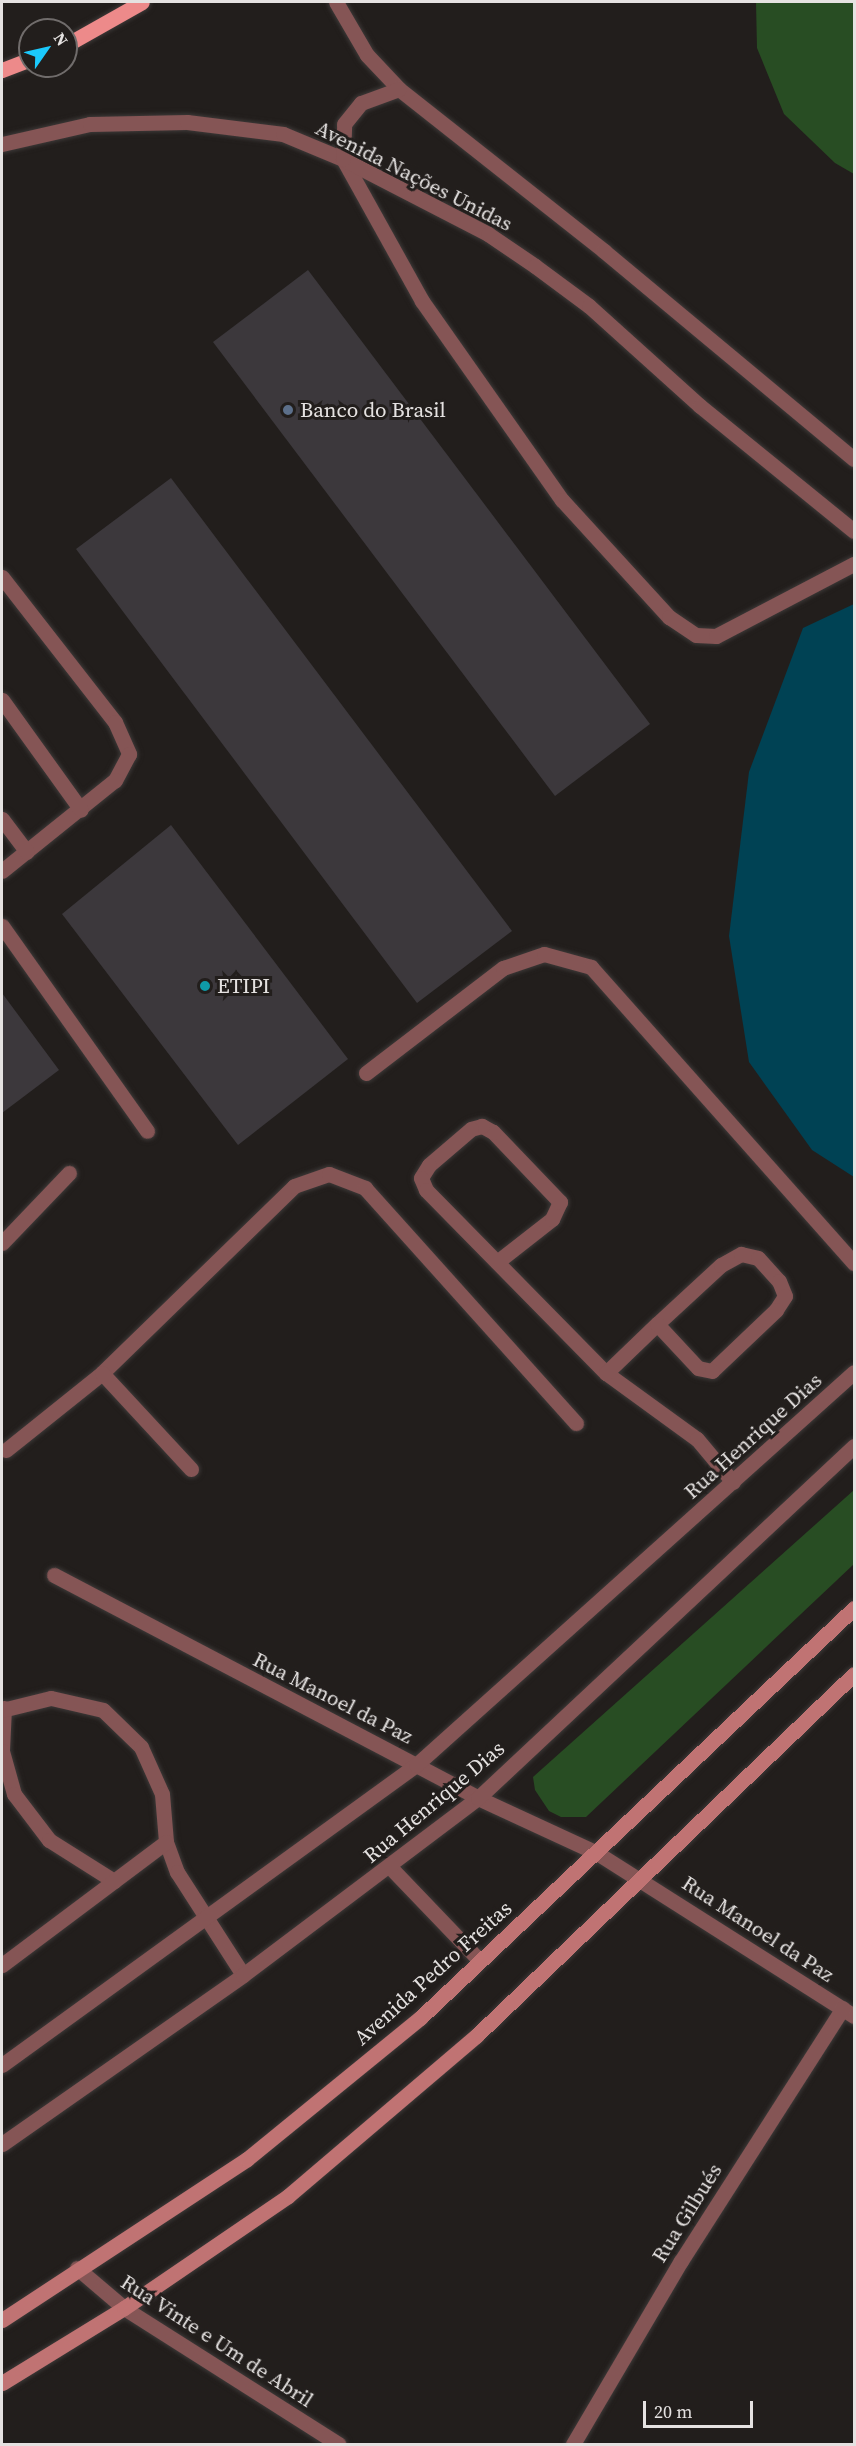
<!DOCTYPE html>
<meta charset="utf-8">
<style>
body{margin:0}
#map{position:relative;width:856px;height:2446px;overflow:hidden;background:#221e1c;font-family:"Source Serif 4",serif}
div>[style]{position:absolute}
.green>*{inset:0;background:#284d23}
.water>*{inset:0;background:#004254}
.building>*{inset:0;background:#3c383c}
.roads{filter:drop-shadow(0 0 2px #3d3938) drop-shadow(0 0 2px #3d3938)}
.service>*{height:15px;margin:-7.5px;padding:0 7.5px;transform-origin:7.5px;border-radius:7.5px;background:#855555}
.minor>*{height:15px;margin:-7.5px;padding:0 7.5px;transform-origin:7.5px;border-radius:7.5px;background:#855555}
.tertiary>*{height:15px;margin:-7.5px;padding:0 7.5px;transform-origin:7.5px;border-radius:7.5px;background:#855555}
.secondary>*{height:15px;margin:-7.5px;padding:0 7.5px;transform-origin:7.5px;border-radius:7.5px;background:#c07373}
.primary>*{height:15px;margin:-7.5px;padding:0 7.5px;transform-origin:7.5px;border-radius:7.5px;background:#ed8a8a}
.dots>*{width:16px;height:16px;translate:-50% -50%;box-sizing:border-box;border:3px solid #221e1c;border-radius:50%}
span{translate:-50% -50%;white-space:nowrap;text-align:center;line-height:1.15;-webkit-text-stroke:6px #221e1c;paint-order:stroke}
.street-label{font-size:21px;color:#e5e2e1}
.poi-label{font-size:21px;color:#e5e2e1}
.left{translate:0 -50%;text-align:left}
.frame{position:absolute;inset:0;border:3px solid #e5e2e1;pointer-events:none}
.north{position:absolute;left:18px;top:18px;width:60px;height:60px;box-sizing:border-box;background:#221e1c;border:2px solid #706c6b;border-radius:50%;rotate:56deg;font-size:16px;font-weight:700;line-height:24px;text-align:center;color:#e5e2e1}
.north::after{content:'';display:block;margin:auto;width:21px;height:27px;background:#1bc9fc;clip-path:polygon(50% 0,100% 100%,50% 72%,0 100%)}
.scale{position:absolute;left:643px;top:2401px;width:110px;height:27px;box-sizing:border-box;border:3px solid #e5e2e1;border-top:0;padding-left:8px;font-size:18px;line-height:21px;white-space:nowrap;color:#e5e2e1;-webkit-text-stroke:4px #221e1c;paint-order:stroke}
</style>
<div id="map">
<div class="green">
<div style="clip-path:polygon(756px 2px,854px 2px,854px 174px,835px 163px,784px 114px,757px 48px)"></div>
<div style="clip-path:polygon(854px 1490px,854px 1564px,586px 1817px,561px 1817px,549px 1811px,535px 1790px,533px 1777px)"></div>
</div>
<div class="water">
<div style="clip-path:polygon(854px 604px,854px 1177px,812px 1150px,749px 1062px,729px 936px,749px 772px,803px 628px)"></div>
</div>
<div class="building">
<div style="clip-path:polygon(308px 270px,650px 724px,555px 796px,213px 342px)"></div>
<div style="clip-path:polygon(171px 478px,512px 931px,417px 1003px,76px 549px)"></div>
<div style="clip-path:polygon(171px 825px,348px 1059px,238px 1145px,62px 914px)"></div>
<div style="clip-path:polygon(2px 993px,59px 1070px,2px 1113px)"></div>
</div>
<div class="roads">
<div class="service">
<div style="left:343px;top:159px;width:162px;rotate:60.9deg"></div>
<div style="left:422px;top:301px;width:243px;rotate:54.9deg"></div>
<div style="left:562px;top:500px;width:159px;rotate:47.6deg"></div>
<div style="left:669px;top:617px;width:32px;rotate:34deg"></div>
<div style="left:696px;top:635px;width:20px;rotate:3deg"></div>
<div style="left:716px;top:636px;width:156px;rotate:-27.6deg"></div>
<div style="left:2px;top:577px;width:184px;rotate:52.1deg"></div>
<div style="left:115px;top:722px;width:35px;rotate:66deg"></div>
<div style="left:129px;top:754px;width:30px;rotate:118deg"></div>
<div style="left:115px;top:780px;width:145px;rotate:141.2deg"></div>
<div style="left:2px;top:700px;width:135px;rotate:54.3deg"></div>
<div style="left:2px;top:819px;width:41px;rotate:52.9deg"></div>
<div style="left:2px;top:926px;width:251px;rotate:54.7deg"></div>
<div style="left:366px;top:1073px;width:173px;rotate:-37.5deg"></div>
<div style="left:503px;top:968px;width:43px;rotate:-18.9deg"></div>
<div style="left:544px;top:954px;width:49px;rotate:15.5deg"></div>
<div style="left:591px;top:967px;width:396px;rotate:48.4deg"></div>
<div style="left:2px;top:1243px;width:97px;rotate:-46.3deg"></div>
<div style="left:497px;top:1262px;width:70px;rotate:-38deg"></div>
<div style="left:552px;top:1219px;width:19px;rotate:-65deg"></div>
<div style="left:560px;top:1202px;width:97px;rotate:-133.7deg"></div>
<div style="left:493px;top:1132px;width:13px;rotate:-151deg"></div>
<div style="left:482px;top:1126px;width:11px;rotate:165deg"></div>
<div style="left:471px;top:1129px;width:55px;rotate:139.4deg"></div>
<div style="left:429px;top:1165px;width:15px;rotate:122deg"></div>
<div style="left:421px;top:1178px;width:13px;rotate:67deg"></div>
<div style="left:426px;top:1190px;width:257px;rotate:45.5deg"></div>
<div style="left:606px;top:1373px;width:112px;rotate:36deg"></div>
<div style="left:697px;top:1439px;width:56px;rotate:50.1deg"></div>
<div style="left:102px;top:1373px;width:268px;rotate:-44.2deg"></div>
<div style="left:294px;top:1186px;width:37px;rotate:-19deg"></div>
<div style="left:329px;top:1174px;width:39px;rotate:21deg"></div>
<div style="left:365px;top:1188px;width:316px;rotate:48.1deg"></div>
<div style="left:606px;top:1373px;width:71px;rotate:-43.9deg"></div>
<div style="left:657px;top:1324px;width:87px;rotate:-42.7deg"></div>
<div style="left:721px;top:1265px;width:23px;rotate:-29deg"></div>
<div style="left:741px;top:1254px;width:17px;rotate:13deg"></div>
<div style="left:758px;top:1258px;width:31px;rotate:48deg"></div>
<div style="left:779px;top:1281px;width:16px;rotate:68deg"></div>
<div style="left:785px;top:1296px;width:17px;rotate:123deg"></div>
<div style="left:776px;top:1310px;width:88px;rotate:136.4deg"></div>
<div style="left:712px;top:1371px;width:14px;rotate:-168deg"></div>
<div style="left:698px;top:1368px;width:60px;rotate:-133deg"></div>
<div style="left:6px;top:1450px;width:123px;rotate:-38.7deg"></div>
<div style="left:102px;top:1373px;width:131px;rotate:47.2deg"></div>
<div style="left:4px;top:1708px;width:43px;rotate:92.7deg"></div>
<div style="left:2px;top:1751px;width:45px;rotate:74.4deg"></div>
<div style="left:14px;top:1794px;width:58px;rotate:52.7deg"></div>
<div style="left:49px;top:1840px;width:77px;rotate:32.2deg"></div>
<div style="left:2px;top:1710px;width:50px;rotate:-13.8deg"></div>
<div style="left:51px;top:1698px;width:53px;rotate:13deg"></div>
<div style="left:103px;top:1710px;width:53px;rotate:44.2deg"></div>
<div style="left:141px;top:1747px;width:51px;rotate:65.9deg"></div>
<div style="left:162px;top:1794px;width:48px;rotate:85.2deg"></div>
<div style="left:166px;top:1842px;width:32px;rotate:70deg"></div>
<div style="left:177px;top:1872px;width:122px;rotate:57.3deg"></div>
<div style="left:2px;top:1965px;width:205px;rotate:-36.9deg"></div>
</div>
<div class="minor">
<div style="left:54px;top:1575px;width:479px;rotate:27.7deg"></div>
<div style="left:478px;top:1798px;width:131px;rotate:24.8deg"></div>
<div style="left:597px;top:1853px;width:304px;rotate:32.4deg"></div>
<div style="left:390px;top:1867px;width:130px;rotate:46.2deg"></div>
<div style="left:2px;top:2065px;width:511px;rotate:-35.93deg"></div>
<div style="left:416px;top:1765px;width:588px;rotate:-41.9deg"></div>
<div style="left:2px;top:2144px;width:294px;rotate:-35deg"></div>
<div style="left:243px;top:1975px;width:294px;rotate:-37deg"></div>
<div style="left:478px;top:1798px;width:515px;rotate:-43.11deg"></div>
<div style="left:77px;top:2268px;width:62px;rotate:40.4deg"></div>
<div style="left:124px;top:2308px;width:254px;rotate:32.4deg"></div>
<div style="left:573px;top:2444px;width:212px;rotate:-59.5deg"></div>
<div style="left:681px;top:2261px;width:300px;rotate:-57.4deg"></div>
</div>
<div class="tertiary">
<div style="left:336px;top:2px;width:61px;rotate:59.7deg"></div>
<div style="left:367px;top:55px;width:47px;rotate:46.7deg"></div>
<div style="left:399px;top:89px;width:261px;rotate:38.3deg"></div>
<div style="left:604px;top:251px;width:325px;rotate:39.8deg"></div>
<div style="left:2px;top:144px;width:90px;rotate:-12.8deg"></div>
<div style="left:90px;top:124px;width:97px;rotate:-1.2deg"></div>
<div style="left:187px;top:122px;width:97px;rotate:7.1deg"></div>
<div style="left:283px;top:134px;width:65px;rotate:22.6deg"></div>
<div style="left:343px;top:159px;width:163px;rotate:27.3deg"></div>
<div style="left:488px;top:234px;width:57px;rotate:34.2deg"></div>
<div style="left:535px;top:266px;width:67px;rotate:36.5deg"></div>
<div style="left:589px;top:306px;width:149px;rotate:42deg"></div>
<div style="left:700px;top:406px;width:198px;rotate:39.1deg"></div>
<div style="left:343px;top:159px;width:35px;rotate:-88deg"></div>
<div style="left:344px;top:124px;width:27px;rotate:-51deg"></div>
<div style="left:361px;top:103px;width:40px;rotate:-20.2deg"></div>
</div>
<div class="secondary">
<div style="left:2px;top:2320px;width:293px;rotate:-33.3deg"></div>
<div style="left:247px;top:2159px;width:223px;rotate:-39.2deg"></div>
<div style="left:420px;top:2018px;width:597px;rotate:-43.37deg"></div>
<div style="left:2px;top:2383px;width:143px;rotate:-31.6deg"></div>
<div style="left:124px;top:2308px;width:199px;rotate:-34.3deg"></div>
<div style="left:288px;top:2196px;width:247px;rotate:-40.4deg"></div>
<div style="left:476px;top:2036px;width:523px;rotate:-43.76deg"></div>
</div>
<div class="primary">
<div style="left:66px;top:45px;width:87px;rotate:-29.5deg"></div>
<div style="left:2px;top:70px;width:30px;rotate:-21deg"></div>
</div>
</div>
<div class="dots">
<div style="left:288px;top:410px;background:#5c6f8a"></div>
<div style="left:205px;top:986px;background:#0f9aa8"></div>
</div>
<div class="street-label">
<span style="left:414px;top:176px;rotate:27deg">Avenida Nações Unidas</span>
<span style="left:753px;top:1436px;rotate:-42deg">Rua Henrique Dias</span>
<span style="left:333px;top:1698px;rotate:27deg">Rua Manoel da Paz</span>
<span style="left:434px;top:1802px;rotate:-40deg">Rua Henrique Dias</span>
<span style="left:758px;top:1929px;rotate:33deg">Rua Manoel da Paz</span>
<span style="left:433px;top:1973px;rotate:-42deg">Avenida Pedro Freitas</span>
<span style="left:687px;top:2213px;rotate:-58deg">Rua Gilbués</span>
<span style="left:217px;top:2341px;rotate:33deg">Rua Vinte e Um de Abril</span>
</div>
<div class="poi-label">
<span class="left" style="left:300px;top:410px">Banco do Brasil</span>
<span class="left" style="left:217px;top:986px">ETIPI</span>
</div>
<div class="frame"></div>
<div class="north">N</div>
<div class="scale">20 m</div>
</div>
